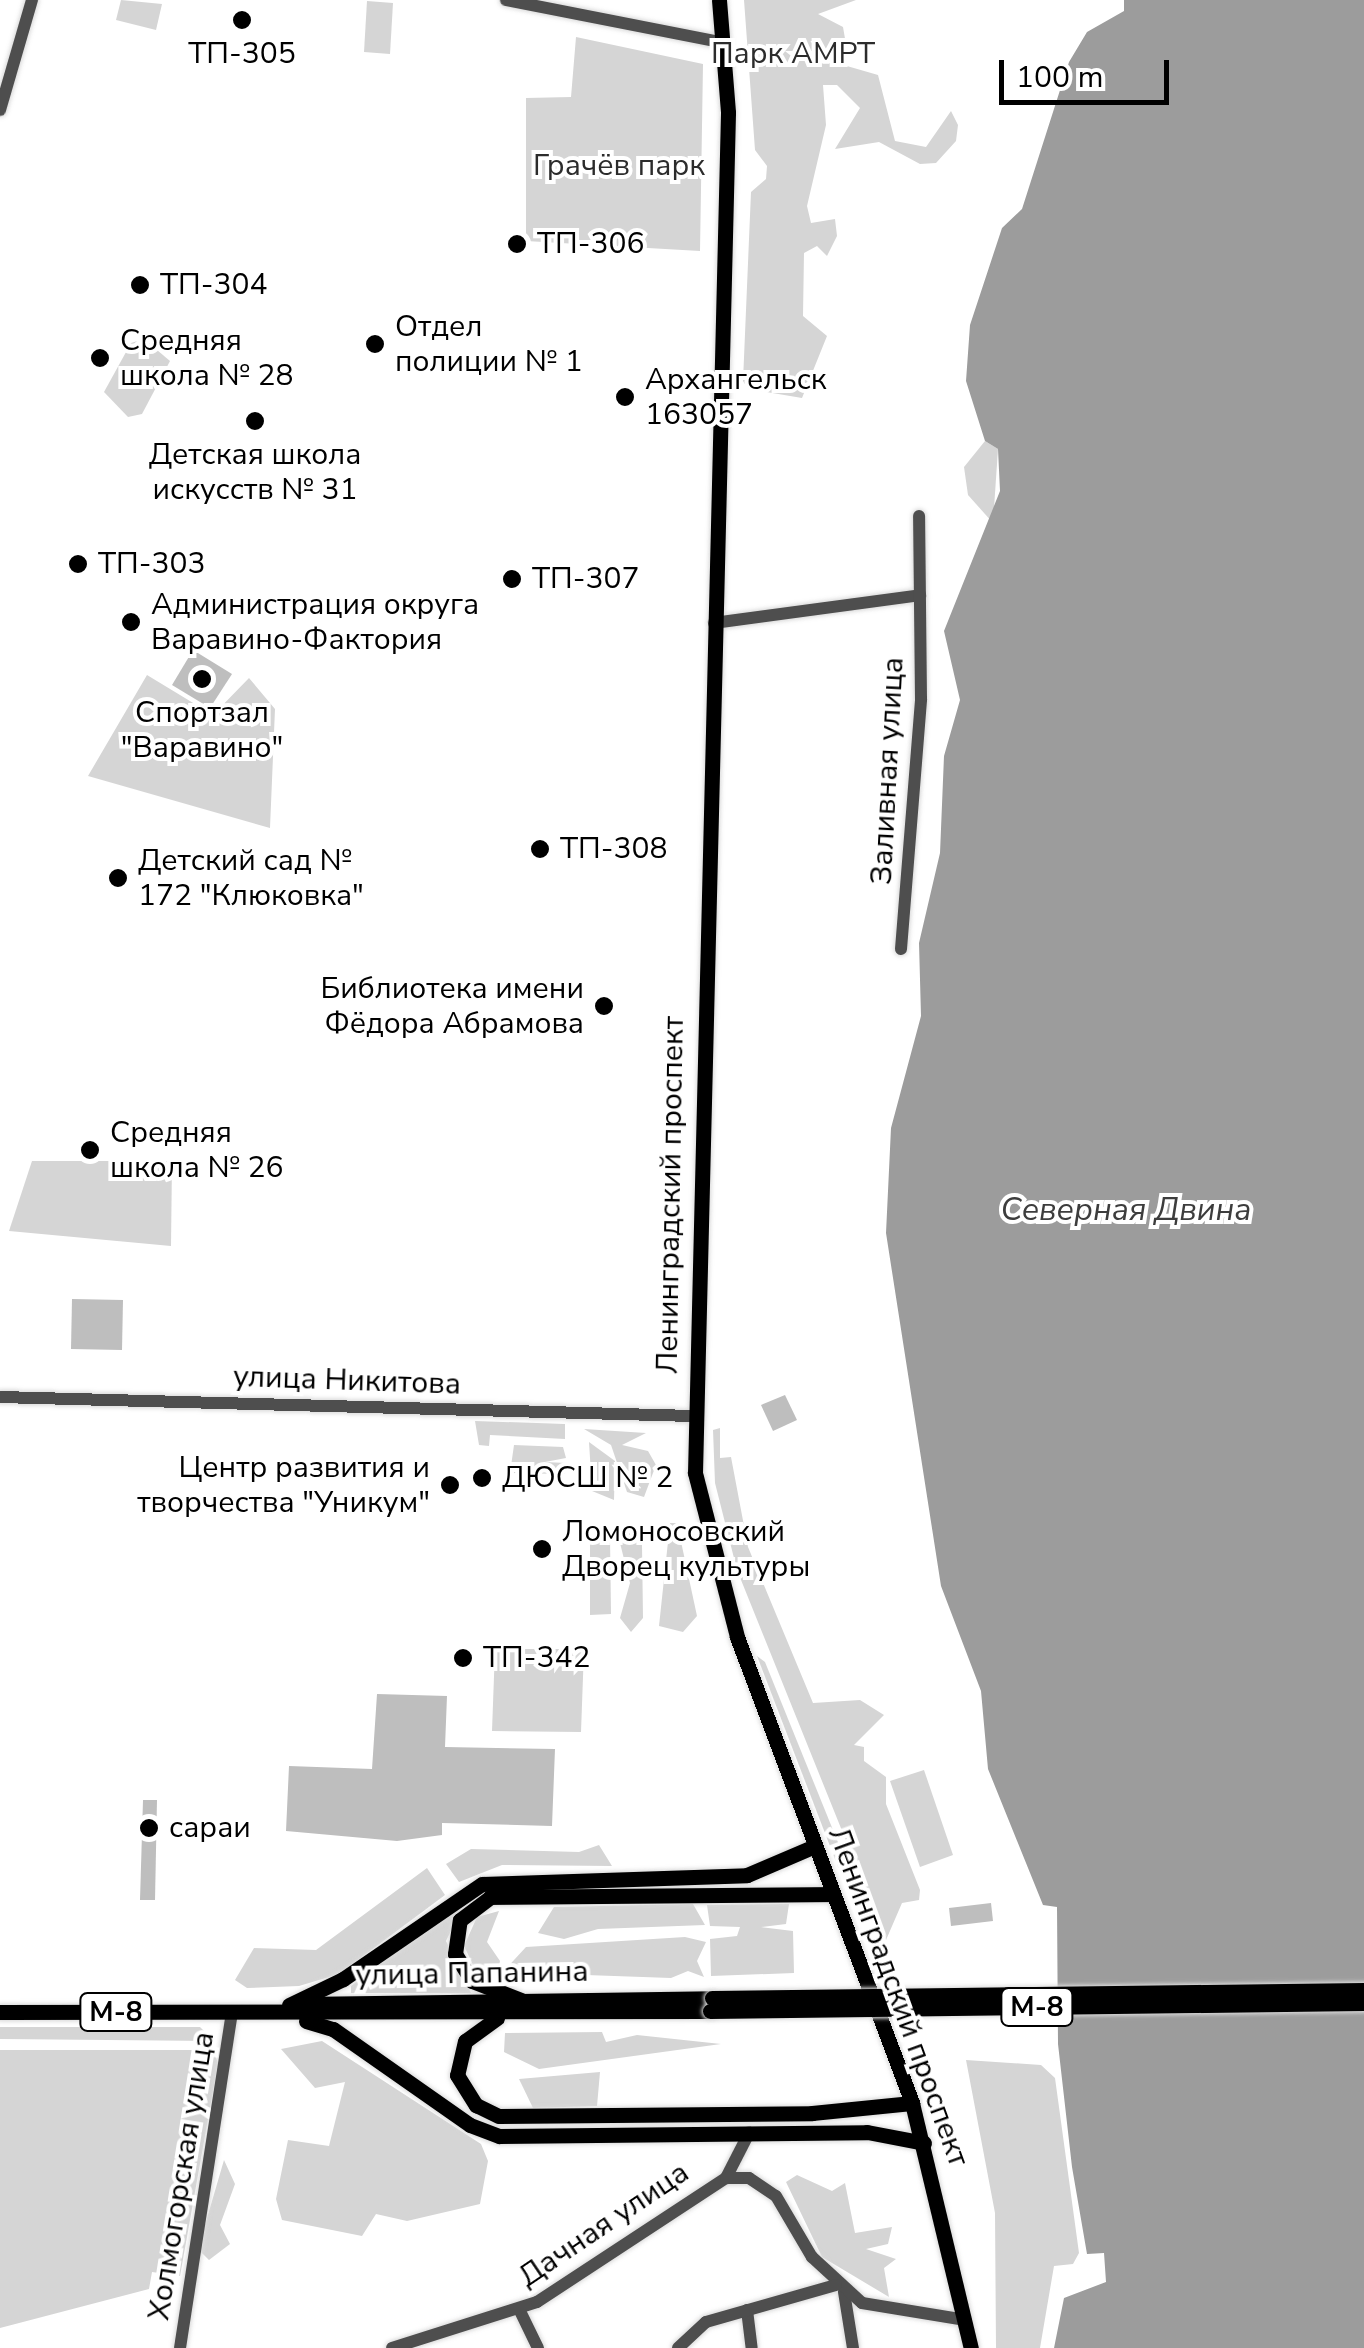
<!DOCTYPE html>
<meta charset="utf-8">
<style>
body{margin:0}
#map{position:relative;width:1364px;height:2348px;overflow:hidden;background:#fff;font-family:"Nunito Sans",sans-serif}
div>[style]{position:absolute}
.green>*{inset:0;background:#d5d5d5}
.water>*{inset:0;background:#9c9c9c}
.building>*{inset:0;background:#bebebe}
.roads{filter:drop-shadow(0 0 2px #dbdbdb) drop-shadow(0 0 2px #dbdbdb)}
.minor>*{height:12px;margin:-6px;padding:0 6px;transform-origin:6px;border-radius:6px;background:#4e4e4e}
.major>*{height:15px;margin:-7.5px;padding:0 7.5px;transform-origin:7.5px;border-radius:7.5px;background:#000}
.bridges{filter:drop-shadow(0 0 2px #dbdbdb) drop-shadow(0 0 2px #dbdbdb)}
.major-bridge>*{height:15px;margin:-7.5px;padding:0 7.5px;transform-origin:7.5px;border-radius:7.5px;background:#000}
.dots>*{width:28px;height:28px;translate:-50% -50%;box-sizing:border-box;border:5px solid #fff;border-radius:50%}
span{translate:-50% -50%;white-space:nowrap;text-align:center;line-height:1.15;-webkit-text-stroke:8px #fff;paint-order:stroke}
.shield-label span{padding:2px 8px;background:#fff;border:2px solid;border-radius:8px;-webkit-text-stroke-width:0}
.shield-label{font-size:28px;color:#000;font-weight:700}
.poi-label{font-size:30px;color:#000}
.left{translate:0 -50%;text-align:left}
.right{translate:-100% -50%;text-align:right}
.park-label{font-size:30px;color:#2c2c2c}
.street-label{font-size:30px;color:#000}
.water-label{font-size:32px;color:#3d3d3d;font-style:italic}
.scale{position:absolute;left:999px;top:60px;width:170px;height:45px;box-sizing:border-box;border:5px solid #000;border-top:0;padding-left:12px;font-size:30px;line-height:35px;white-space:nowrap;color:#000;-webkit-text-stroke:8px #fff;paint-order:stroke}
</style>
<div id="map">
<div class="green">
<div style="clip-path:polygon(121px 0,162px 4px,156px 30px,116px 20px)"></div>
<div style="clip-path:polygon(744px 0,856px 0,818px 14px,843px 27px,847px 50px,840px 64px,878px 75px,895px 141px,926px 147px,951px 111px,958px 125px,956px 141px,936px 163px,920px 164px,879px 142px,835px 149px,860px 108px,837px 85px,823px 85px,826px 125px,807px 206px,811px 223px,835px 219px,837px 236px,827px 256px,817px 246px,804px 253px,803px 316px,827px 336px,802px 398px,748px 389px,743px 381px,751px 192px,766px 179px,767px 166px,755px 150px)"></div>
<div style="clip-path:polygon(367px 1px,393px 3px,390px 54px,364px 52px)"></div>
<div style="clip-path:polygon(576px 37px,703px 64px,700px 251px,526px 241px,526px 98px,571px 97px)"></div>
<div style="clip-path:polygon(144px 339px,170px 361px,142px 414px,128px 417px,104px 392px,131px 343px)"></div>
<div style="clip-path:polygon(985px 441px,998px 449px,993px 523px,968px 495px,964px 467px)"></div>
<div style="clip-path:polygon(147px 675px,213px 715px,249px 678px,275px 709px,270px 828px,88px 776px)"></div>
<div style="clip-path:polygon(32px 1161px,172px 1161px,171px 1246px,9px 1231px)"></div>
<div style="clip-path:polygon(475px 1421px,565px 1424px,565px 1439px,490px 1435px,489px 1446px,479px 1445px)"></div>
<div style="clip-path:polygon(720px 1428px,720px 1458px,731px 1457px,748px 1547px,813px 1703px,860px 1700px,884px 1715px,854px 1745px,864px 1747px,864px 1761px,886px 1777px,886px 1804px,920px 1890px,919px 1900px,902px 1903px,886px 1940px,737px 1570px,715px 1483px,713px 1430px)"></div>
<div style="clip-path:polygon(584px 1429px,646px 1433px,622px 1445px,648px 1451px,656px 1465px,644px 1497px,627px 1492px,611px 1445px)"></div>
<div style="clip-path:polygon(589px 1442px,615px 1461px,614px 1500px,592px 1491px)"></div>
<div style="clip-path:polygon(514px 1445px,563px 1447px,566px 1458px,545px 1462px,566px 1463px,565px 1474px,510px 1473px)"></div>
<div style="clip-path:polygon(670px 1523px,677px 1523px,697px 1616px,683px 1632px,659px 1626px)"></div>
<div style="clip-path:polygon(629px 1533px,642px 1545px,643px 1618px,631px 1632px,620px 1618px,630px 1583px,620px 1543px)"></div>
<div style="clip-path:polygon(610px 1537px,611px 1614px,590px 1615px,590px 1543px)"></div>
<div style="clip-path:polygon(495px 1649px,584px 1649px,581px 1732px,492px 1731px)"></div>
<div style="clip-path:polygon(757px 1656px,765px 1662px,852px 1877px,843px 1880px)"></div>
<div style="clip-path:polygon(924px 1770px,953px 1855px,920px 1867px,890px 1781px)"></div>
<div style="clip-path:polygon(599px 1845px,612px 1866px,502px 1865px,459px 1882px,446px 1864px,471px 1849px,579px 1852px)"></div>
<div style="clip-path:polygon(427px 1868px,445px 1895px,339px 1974px,299px 1986px,247px 1988px,235px 1980px,254px 1948px,316px 1950px)"></div>
<div style="clip-path:polygon(467px 1898px,446px 1941px,471px 1993px,351px 1993px,351px 1986px)"></div>
<div style="clip-path:polygon(693px 1904px,705px 1925px,598px 1929px,564px 1939px,538px 1933px,554px 1907px)"></div>
<div style="clip-path:polygon(789px 1904px,786px 1924px,761px 1927px,793px 1931px,794px 1973px,711px 1976px,710px 1939px,737px 1936px,740px 1927px,710px 1926px,707px 1905px)"></div>
<div style="clip-path:polygon(499px 1911px,487px 1942px,500px 1961px,496px 1980px,475px 1969px,464px 1946px,477px 1917px)"></div>
<div style="clip-path:polygon(685px 1937px,706px 1942px,697px 1961px,704px 1977px,688px 1971px,671px 1978px,503px 1972px,526px 1947px)"></div>
<div style="clip-path:polygon(0 2027px,200px 2027px,214px 2041px,0 2039px)"></div>
<div style="clip-path:polygon(602px 2032px,606px 2042px,637px 2035px,721px 2044px,539px 2069px,504px 2052px,505px 2033px)"></div>
<div style="clip-path:polygon(322px 2041px,481px 2144px,488px 2161px,480px 2204px,407px 2221px,376px 2214px,362px 2236px,282px 2220px,276px 2199px,288px 2140px,329px 2146px,345px 2082px,315px 2088px,281px 2049px)"></div>
<div style="clip-path:polygon(0 2050px,213px 2050px,218px 2063px,180px 2276px,152px 2272px,149px 2289px,0 2328px)"></div>
<div style="clip-path:polygon(966px 2060px,1041px 2065px,1055px 2078px,1079px 2253px,1073px 2264px,1054px 2266px,1040px 2348px,996px 2348px,995px 2213px)"></div>
<div style="clip-path:polygon(600px 2072px,597px 2106px,533px 2108px,519px 2079px)"></div>
<div style="clip-path:polygon(224px 2160px,235px 2184px,220px 2225px,230px 2244px,209px 2260px,198px 2249px)"></div>
<div style="clip-path:polygon(797px 2175px,832px 2191px,845px 2183px,855px 2233px,892px 2227px,888px 2244px,866px 2249px,896px 2259px,884px 2268px,889px 2297px,822px 2257px,786px 2182px)"></div>
</div>
<div class="water">
<div style="clip-path:polygon(1124px 0,1364px 0,1364px 2348px,1054px 2348px,1064px 2298px,1106px 2282px,1104px 2253px,1087px 2254px,1072px 2167px,1058px 2044px,1057px 1907px,1043px 1905px,988px 1769px,981px 1691px,941px 1586px,886px 1233px,891px 1128px,921px 1016px,919px 943px,940px 853px,944px 756px,960px 700px,944px 631px,1000px 491px,998px 449px,985px 441px,966px 381px,970px 325px,1002px 228px,1022px 209px,1069px 62px,1087px 32px,1124px 11px)"></div>
</div>
<div class="building">
<div style="clip-path:polygon(193px 650px,232px 674px,210px 708px,172px 685px)"></div>
<div style="clip-path:polygon(72px 1299px,123px 1300px,122px 1350px,71px 1349px)"></div>
<div style="clip-path:polygon(785px 1395px,797px 1420px,773px 1431px,761px 1405px)"></div>
<div style="clip-path:polygon(377px 1694px,447px 1696px,445px 1747px,555px 1749px,552px 1826px,442px 1823px,442px 1835px,397px 1841px,286px 1831px,289px 1766px,372px 1769px)"></div>
<div style="clip-path:polygon(143px 1800px,157px 1800px,155px 1900px,140px 1900px)"></div>
<div style="clip-path:polygon(991px 1903px,993px 1921px,951px 1926px,949px 1908px)"></div>
</div>
<div class="roads">
<div class="minor">
<div style="left:506px;top:0;width:223px;rotate:11.1deg"></div>
<div style="left:0;top:110px;width:115px;rotate:-73.8deg"></div>
<div style="left:714px;top:623px;width:208px;rotate:-7.7deg"></div>
<div style="left:901px;top:949px;width:251px;rotate:-85.4deg"></div>
<div style="left:921px;top:699px;width:183px;rotate:-90.6deg"></div>
<div style="left:0;top:1397px;width:692px;rotate:1.57deg"></div>
<div style="left:726px;top:2178px;width:51px;rotate:-62.9deg"></div>
<div style="left:844px;top:2292px;width:57px;rotate:80.9deg"></div>
<div style="left:747px;top:2310px;width:38px;rotate:83deg"></div>
<div style="left:520px;top:2311px;width:41px;rotate:64.1deg"></div>
<div style="left:180px;top:2348px;width:340px;rotate:-81.2deg"></div>
<div style="left:392px;top:2348px;width:152px;rotate:-17.6deg"></div>
<div style="left:537px;top:2302px;width:226px;rotate:-33.3deg"></div>
<div style="left:726px;top:2178px;width:23px"></div>
<div style="left:749px;top:2178px;width:32px;rotate:34deg"></div>
<div style="left:776px;top:2196px;width:71px;rotate:59.5deg"></div>
<div style="left:812px;top:2257px;width:68px;rotate:42.6deg"></div>
<div style="left:862px;top:2303px;width:105px;rotate:9.3deg"></div>
<div style="left:678px;top:2348px;width:38px;rotate:-43deg"></div>
<div style="left:706px;top:2322px;width:135px;rotate:-15.9deg"></div>
</div>
<div class="major">
<div style="left:719px;top:0;width:113px;rotate:85.4deg"></div>
<div style="left:728px;top:113px;width:1360px;rotate:91.39deg"></div>
<div style="left:695px;top:1473px;width:169px;rotate:75.6deg"></div>
<div style="left:737px;top:1637px;width:498px;rotate:69.4deg"></div>
<div style="left:912px;top:2103px;width:252px;rotate:76.5deg"></div>
<div style="left:521px;top:2000px;width:53px;rotate:-158.8deg"></div>
<div style="left:472px;top:1981px;width:32px;rotate:-122deg"></div>
<div style="left:455px;top:1954px;width:34px;rotate:-82deg"></div>
<div style="left:460px;top:1920px;width:38px;rotate:-37deg"></div>
<div style="left:490px;top:1897px;width:343px;rotate:-0.5deg"></div>
<div style="left:301px;top:2004px;width:411px;rotate:-0.8deg"></div>
<div style="left:289px;top:2005px;width:60px;rotate:-25.7deg"></div>
<div style="left:343px;top:1979px;width:168px;rotate:-34.4deg"></div>
<div style="left:482px;top:1884px;width:265px;rotate:-1.9deg"></div>
<div style="left:747px;top:1875px;width:74px;rotate:-23.1deg"></div>
<div style="left:0;top:2012px;width:710px;rotate:-0.08deg"></div>
<div style="left:497px;top:2018px;width:39px;rotate:144deg"></div>
<div style="left:465px;top:2041px;width:35px;rotate:103deg"></div>
<div style="left:457px;top:2075px;width:36px;rotate:58deg"></div>
<div style="left:476px;top:2105px;width:25px;rotate:26deg"></div>
<div style="left:499px;top:2116px;width:313px;rotate:-0.5deg"></div>
<div style="left:812px;top:2113px;width:100px;rotate:-5.7deg"></div>
<div style="left:306px;top:2021px;width:28px;rotate:17deg"></div>
<div style="left:333px;top:2029px;width:167px;rotate:35deg"></div>
<div style="left:470px;top:2125px;width:31px;rotate:21deg"></div>
<div style="left:499px;top:2136px;width:368px;rotate:-0.6deg"></div>
<div style="left:867px;top:2132px;width:58px;rotate:10.9deg"></div>
</div>
</div>
<div class="bridges">
<div class="major-bridge">
<div style="left:712px;top:1998px;width:652px;rotate:-0.7deg"></div>
<div style="left:710px;top:2011px;width:654px;rotate:-0.7deg"></div>
</div>
</div>
<div class="dots">
<div style="left:242px;top:20px;background:#000"></div>
<div style="left:517px;top:244px;background:#000"></div>
<div style="left:140px;top:285px;background:#000"></div>
<div style="left:375px;top:344px;background:#000"></div>
<div style="left:100px;top:358px;background:#000"></div>
<div style="left:625px;top:397px;background:#000"></div>
<div style="left:255px;top:421px;background:#000"></div>
<div style="left:78px;top:564px;background:#000"></div>
<div style="left:512px;top:579px;background:#000"></div>
<div style="left:131px;top:622px;background:#000"></div>
<div style="left:202px;top:679px;background:#000"></div>
<div style="left:540px;top:849px;background:#000"></div>
<div style="left:118px;top:878px;background:#000"></div>
<div style="left:604px;top:1006px;background:#000"></div>
<div style="left:90px;top:1150px;background:#000"></div>
<div style="left:482px;top:1478px;background:#000"></div>
<div style="left:450px;top:1485px;background:#000"></div>
<div style="left:542px;top:1549px;background:#000"></div>
<div style="left:463px;top:1658px;background:#000"></div>
<div style="left:149px;top:1828px;background:#000"></div>
</div>
<div class="shield-label">
<span style="left:1037px;top:2007px">М-8</span>
<span style="left:116px;top:2012px">М-8</span>
</div>
<div class="poi-label">
<span style="left:242px;top:54px">ТП-305</span>
<span class="left" style="left:537px;top:244px">ТП-306</span>
<span class="left" style="left:160px;top:285px">ТП-304</span>
<span class="left" style="left:395px;top:344px">Отдел<br>полиции № 1</span>
<span class="left" style="left:120px;top:358px">Средняя<br>школа № 28</span>
<span class="left" style="left:645px;top:397px">Архангельск<br>163057</span>
<span style="left:255px;top:472px">Детская школа<br>искусств № 31</span>
<span class="left" style="left:98px;top:564px">ТП-303</span>
<span class="left" style="left:532px;top:579px">ТП-307</span>
<span class="left" style="left:151px;top:622px">Администрация округа<br>Варавино-Фактория</span>
<span style="left:202px;top:730px">Спортзал<br>"Варавино"</span>
<span class="left" style="left:560px;top:849px">ТП-308</span>
<span class="left" style="left:138px;top:878px">Детский сад №<br>172 "Клюковка"</span>
<span class="right" style="left:584px;top:1006px">Библиотека имени<br>Фёдора Абрамова</span>
<span class="left" style="left:110px;top:1150px">Средняя<br>школа № 26</span>
<span class="right" style="left:430px;top:1485px">Центр развития и<br>творчества "Уникум"</span>
<span class="left" style="left:502px;top:1478px">ДЮСШ № 2</span>
<span class="left" style="left:562px;top:1549px">Ломоносовский<br>Дворец культуры</span>
<span class="left" style="left:483px;top:1658px">ТП-342</span>
<span class="left" style="left:169px;top:1828px">сараи</span>
</div>
<div class="park-label">
<span style="left:793px;top:54px">Парк АМРТ</span>
<span style="left:619px;top:166px">Грачёв парк</span>
</div>
<div class="street-label">
<span style="left:888px;top:771px;rotate:-87deg">Заливная улица</span>
<span style="left:671px;top:1195px;rotate:-89deg">Ленинградский проспект</span>
<span style="left:347px;top:1381px;rotate:2deg">улица Никитова</span>
<span style="left:472px;top:1974px;rotate:-1deg">улица Папанина</span>
<span style="left:898px;top:1997px;rotate:70deg">Ленинградский проспект</span>
<span style="left:182px;top:2176px;rotate:-81deg">Холмогорская улица</span>
<span style="left:604px;top:2225px;rotate:-34deg">Дачная улица</span>
</div>
<div class="water-label">
<span style="left:1126px;top:1210px">Северная Двина</span>
</div>
<div class="scale">100 m</div>
</div>
